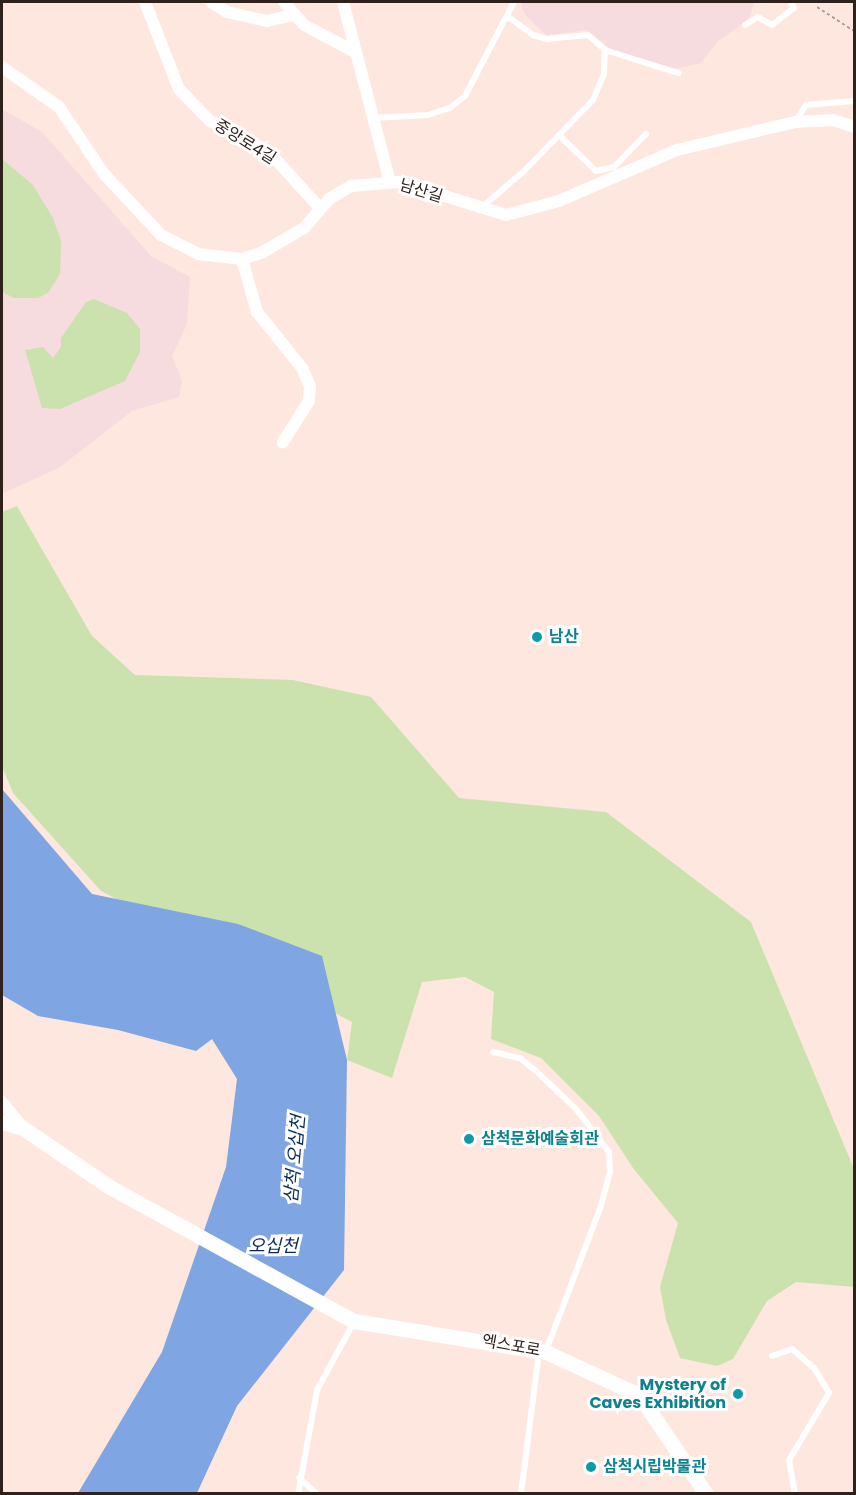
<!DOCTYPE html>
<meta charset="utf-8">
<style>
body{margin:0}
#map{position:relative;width:856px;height:1495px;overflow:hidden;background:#fee7df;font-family:Poppins,"Noto Sans KR",sans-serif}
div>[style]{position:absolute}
.education>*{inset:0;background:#f6dbdf}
.green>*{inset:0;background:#cce2ae}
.water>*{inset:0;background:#7fa5e2}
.path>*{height:2px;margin-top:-1px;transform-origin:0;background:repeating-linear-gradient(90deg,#ae9b94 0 3px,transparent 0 6px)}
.service>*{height:6px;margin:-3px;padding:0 3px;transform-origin:3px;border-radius:3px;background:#fff}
.minor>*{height:12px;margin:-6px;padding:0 6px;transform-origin:6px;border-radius:6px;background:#fff}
.tertiary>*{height:15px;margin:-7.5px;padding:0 7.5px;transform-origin:7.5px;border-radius:7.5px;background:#fff}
.dots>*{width:16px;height:16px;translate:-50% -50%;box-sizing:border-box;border:3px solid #fff;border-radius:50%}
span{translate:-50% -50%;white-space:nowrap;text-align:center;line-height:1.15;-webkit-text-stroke:6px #fff;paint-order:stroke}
.street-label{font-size:16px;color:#2f211c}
.culture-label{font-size:16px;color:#0d838f;font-weight:700}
.left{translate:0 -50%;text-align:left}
.right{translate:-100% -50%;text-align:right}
.water-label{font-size:18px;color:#06285d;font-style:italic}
.frame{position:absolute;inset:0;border:3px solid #2f211c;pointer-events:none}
</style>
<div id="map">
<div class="education">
<div style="clip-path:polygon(523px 2px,754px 2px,749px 19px,717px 42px,701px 63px,669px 70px,612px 50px,587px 30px,546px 35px,526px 16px,521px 6px)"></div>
<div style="clip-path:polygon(2px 109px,42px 132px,151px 256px,190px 277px,187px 324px,172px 356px,182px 381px,179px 397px,132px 411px,60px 467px,2px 494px)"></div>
</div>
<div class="green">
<div style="clip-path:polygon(2px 159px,33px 185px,53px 218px,61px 241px,60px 274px,48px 293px,38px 298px,14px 298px,2px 292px)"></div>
<div style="clip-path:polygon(94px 299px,127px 313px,140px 329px,140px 352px,125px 381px,60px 409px,42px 408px,25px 350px,43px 347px,53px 358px,61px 347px,61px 338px,86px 302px)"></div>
<div style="clip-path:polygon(17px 506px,92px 636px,135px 675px,293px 680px,371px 697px,459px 798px,606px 812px,751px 922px,854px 1169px,854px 1287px,796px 1282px,767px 1301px,733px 1359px,717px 1366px,680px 1358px,666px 1320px,660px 1287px,678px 1223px,633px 1168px,599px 1116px,541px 1058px,491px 1039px,494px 992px,465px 977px,422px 982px,392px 1078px,347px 1060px,352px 1022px,101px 891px,13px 793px,2px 766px,2px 512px)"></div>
</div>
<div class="water">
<div style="clip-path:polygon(2px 789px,92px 894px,238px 924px,322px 956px,347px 1060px,344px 1270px,237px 1406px,197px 1493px,78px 1493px,162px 1352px,226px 1167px,237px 1079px,212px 1039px,196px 1051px,118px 1030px,38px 1016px,2px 995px)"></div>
</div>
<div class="path">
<div style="left:817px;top:7px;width:44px;rotate:33deg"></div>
</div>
<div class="service">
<div style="left:507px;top:16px;width:32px;rotate:36deg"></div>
<div style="left:533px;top:35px;width:15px;rotate:16deg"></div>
<div style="left:547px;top:39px;width:41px;rotate:-5.6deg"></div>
<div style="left:588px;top:35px;width:23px;rotate:41deg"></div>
<div style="left:605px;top:50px;width:77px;rotate:17.5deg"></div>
<div style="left:745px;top:25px;width:15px;rotate:-32deg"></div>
<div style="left:758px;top:17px;width:16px;rotate:30deg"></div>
<div style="left:772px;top:25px;width:28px;rotate:-38deg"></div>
<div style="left:794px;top:8px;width:7px;rotate:-117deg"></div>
<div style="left:373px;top:118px;width:55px;rotate:-3.1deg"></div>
<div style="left:428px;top:115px;width:23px;rotate:-18deg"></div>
<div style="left:450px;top:108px;width:19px;rotate:-39deg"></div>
<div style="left:465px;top:96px;width:106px;rotate:-62.5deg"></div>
<div style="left:796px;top:121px;width:19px;rotate:-58deg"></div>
<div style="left:806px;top:105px;width:48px;rotate:-4.8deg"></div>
<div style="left:560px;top:136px;width:50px;rotate:44.2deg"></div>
<div style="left:596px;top:171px;width:18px;rotate:-13deg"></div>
<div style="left:614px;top:167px;width:46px;rotate:-45.9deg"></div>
<div style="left:482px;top:207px;width:55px;rotate:-40.6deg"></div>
<div style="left:524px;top:171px;width:99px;rotate:-45.8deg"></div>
<div style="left:593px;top:100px;width:28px;rotate:-67deg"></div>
<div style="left:604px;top:74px;width:24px;rotate:-88deg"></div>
<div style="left:493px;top:1052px;width:28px;rotate:13deg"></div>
<div style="left:520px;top:1058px;width:21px;rotate:39deg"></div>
<div style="left:536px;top:1071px;width:55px;rotate:43.5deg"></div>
<div style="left:576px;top:1109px;width:54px;rotate:52.5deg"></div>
<div style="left:609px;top:1152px;width:20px;rotate:87deg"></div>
<div style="left:610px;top:1172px;width:35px;rotate:105deg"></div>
<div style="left:601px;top:1206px;width:155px;rotate:110.8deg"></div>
<div style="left:772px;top:1356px;width:21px;rotate:-19deg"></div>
<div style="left:792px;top:1349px;width:29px;rotate:41deg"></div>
<div style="left:814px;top:1368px;width:29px;rotate:59deg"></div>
<div style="left:829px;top:1393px;width:78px;rotate:120.8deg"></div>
<div style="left:789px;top:1460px;width:35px;rotate:80deg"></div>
<div style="left:299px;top:1478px;width:24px;rotate:42deg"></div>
<div style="left:298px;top:1494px;width:106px;rotate:-79.6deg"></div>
<div style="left:317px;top:1390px;width:77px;rotate:-61.4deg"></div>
<div style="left:521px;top:1494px;width:144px;rotate:-82.8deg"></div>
</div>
<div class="minor">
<div style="left:145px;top:2px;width:93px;rotate:68.7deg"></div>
<div style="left:179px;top:89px;width:45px;rotate:45.9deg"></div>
<div style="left:210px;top:121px;width:67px;rotate:27.7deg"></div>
<div style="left:269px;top:152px;width:76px;rotate:47.7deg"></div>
<div style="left:211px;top:2px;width:19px;rotate:32deg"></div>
<div style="left:227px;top:12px;width:41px;rotate:12.7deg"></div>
<div style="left:267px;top:21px;width:27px;rotate:-13deg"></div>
<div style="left:284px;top:2px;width:30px;rotate:49deg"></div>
<div style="left:304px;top:25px;width:58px;rotate:27.9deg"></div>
<div style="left:343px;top:2px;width:186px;rotate:75.4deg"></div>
<div style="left:2px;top:67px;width:70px;rotate:35.1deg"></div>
<div style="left:59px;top:107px;width:81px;rotate:56.1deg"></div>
<div style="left:104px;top:174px;width:83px;rotate:46.9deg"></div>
<div style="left:161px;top:235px;width:42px;rotate:26.6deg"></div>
<div style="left:199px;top:254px;width:43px;rotate:6.6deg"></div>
<div style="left:242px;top:259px;width:22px;rotate:-18deg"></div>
<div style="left:263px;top:252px;width:48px;rotate:-30.3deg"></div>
<div style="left:304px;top:228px;width:38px;rotate:-49deg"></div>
<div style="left:329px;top:199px;width:26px;rotate:-31deg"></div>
<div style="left:351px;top:186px;width:49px;rotate:-4.7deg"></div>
<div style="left:400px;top:182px;width:111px;rotate:17.3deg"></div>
<div style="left:506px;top:215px;width:55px;rotate:-14.8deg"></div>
<div style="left:559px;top:201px;width:129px;rotate:-23.4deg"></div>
<div style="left:677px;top:150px;width:121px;rotate:-13.3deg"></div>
<div style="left:795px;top:122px;width:38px;rotate:-3deg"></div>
<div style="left:833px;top:120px;width:22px;rotate:18deg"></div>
<div style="left:242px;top:259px;width:55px;rotate:74.2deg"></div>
<div style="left:257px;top:312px;width:72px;rotate:51.2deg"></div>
<div style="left:302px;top:368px;width:20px;rotate:66deg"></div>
<div style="left:310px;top:386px;width:15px;rotate:94deg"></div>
<div style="left:309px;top:401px;width:49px;rotate:122.4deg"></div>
<div style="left:2px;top:1102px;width:33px;rotate:51deg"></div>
</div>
<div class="tertiary">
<div style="left:2px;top:1122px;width:22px;rotate:16deg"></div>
<div style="left:23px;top:1128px;width:103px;rotate:34.3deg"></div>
<div style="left:108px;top:1186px;width:281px;rotate:28.8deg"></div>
<div style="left:354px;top:1321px;width:194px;rotate:9.2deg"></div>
<div style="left:546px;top:1352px;width:102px;rotate:24.8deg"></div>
<div style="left:639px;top:1395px;width:120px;rotate:55.9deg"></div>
</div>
<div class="dots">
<div style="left:537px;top:637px;background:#0f9aa8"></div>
<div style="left:469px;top:1139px;background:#0f9aa8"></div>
<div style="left:738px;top:1394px;background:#0f9aa8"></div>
<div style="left:591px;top:1467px;background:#0f9aa8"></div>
</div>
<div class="street-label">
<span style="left:245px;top:142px;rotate:32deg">중앙로4길</span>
<span style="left:421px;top:191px;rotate:17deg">남산길</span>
<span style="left:511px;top:1346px;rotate:10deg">엑스포로</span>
</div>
<div class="culture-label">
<span class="left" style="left:549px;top:637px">남산</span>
<span class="left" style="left:481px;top:1139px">삼척문화예술회관</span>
<span class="right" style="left:726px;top:1394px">Mystery of<br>Caves Exhibition</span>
<span class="left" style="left:603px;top:1467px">삼척시립박물관</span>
</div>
<div class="water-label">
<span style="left:295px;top:1159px;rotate:-85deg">삼척 오십천</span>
<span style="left:273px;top:1246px">오십천</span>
</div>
<div class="frame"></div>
</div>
